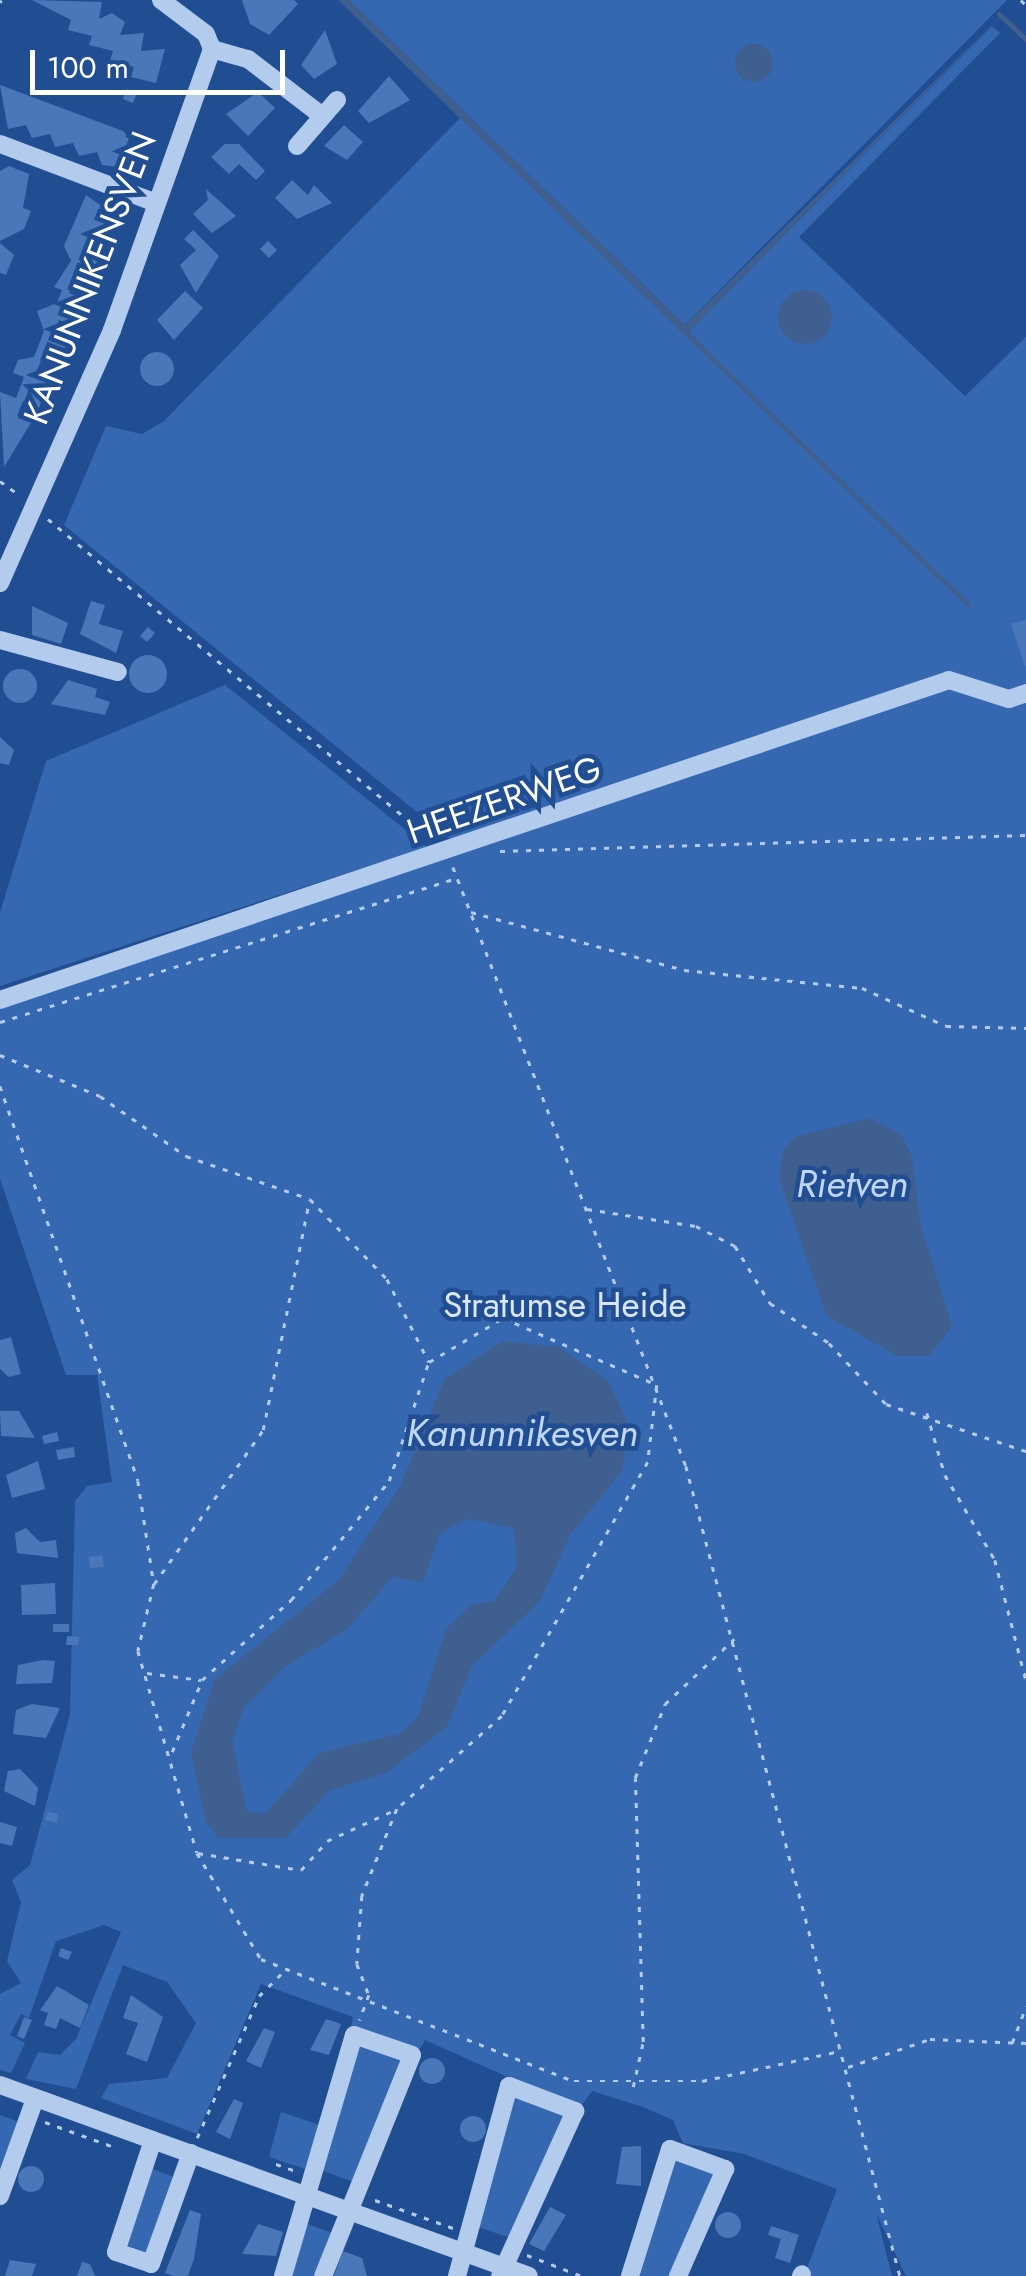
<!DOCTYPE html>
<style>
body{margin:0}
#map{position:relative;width:1026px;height:2276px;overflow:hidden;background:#214e92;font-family:Jost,sans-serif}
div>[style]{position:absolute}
.green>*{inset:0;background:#3568b0}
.water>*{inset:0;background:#3f5f90}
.round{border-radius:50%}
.stream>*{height:5px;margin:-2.5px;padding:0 2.5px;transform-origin:2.5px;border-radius:2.5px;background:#3f5f90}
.building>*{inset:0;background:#4a77b9}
.path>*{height:2.5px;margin-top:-1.25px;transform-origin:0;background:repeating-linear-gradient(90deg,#b3cbed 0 5px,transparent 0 13px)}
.minor>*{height:18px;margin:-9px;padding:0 9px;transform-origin:9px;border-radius:9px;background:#b3cbed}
span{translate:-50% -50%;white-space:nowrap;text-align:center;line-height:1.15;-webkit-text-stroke:9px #214e92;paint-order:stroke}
.street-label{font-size:35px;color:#fff}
.park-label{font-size:35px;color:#d9e6fa}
.water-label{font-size:38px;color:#bfd6f4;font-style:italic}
.scale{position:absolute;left:30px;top:50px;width:255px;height:45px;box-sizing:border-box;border:5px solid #fff;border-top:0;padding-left:12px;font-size:30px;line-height:35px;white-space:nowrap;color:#fff;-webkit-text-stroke:8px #214e92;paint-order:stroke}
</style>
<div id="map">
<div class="green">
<div style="clip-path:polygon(evenodd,349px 0,1007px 0,685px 325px,349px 0,750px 44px,760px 81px,736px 68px,750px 44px)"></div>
<div style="clip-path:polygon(992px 26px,1000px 33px,799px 237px,965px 396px,1026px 337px,1026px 2276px,906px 2276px,876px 2213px,892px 2276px,804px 2276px,837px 2189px,744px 2154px,683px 2143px,673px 2120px,643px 2107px,592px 2091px,579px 2109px,425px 2040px,418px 2052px,351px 2029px,353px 2017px,261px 1984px,197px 2134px,101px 2098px,109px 2084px,167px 2078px,196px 2023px,167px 1982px,123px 1965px,76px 2089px,26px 2079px,38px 2052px,60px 2055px,76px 2039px,121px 1932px,104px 1925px,56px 1941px,29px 2018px,21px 2014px,10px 2035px,25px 2043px,11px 2073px,0 2070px,0 1994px,21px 1983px,7px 1961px,21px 1902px,12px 1880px,30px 1865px,70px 1714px,75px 1501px,87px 1486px,112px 1482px,97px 1375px,66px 1375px,0 1179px,0 1005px,898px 692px,450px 839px,64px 525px,106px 426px,142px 434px,164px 421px,460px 118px,685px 335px)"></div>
<div style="clip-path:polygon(225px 685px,427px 847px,0 986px,0 913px,46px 761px)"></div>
<div style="clip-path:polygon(356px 2042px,402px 2055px,353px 2182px,319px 2169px)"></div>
<div style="clip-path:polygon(511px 2090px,572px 2112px,510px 2238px,473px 2225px)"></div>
<div style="clip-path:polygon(281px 2112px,320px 2125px,308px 2170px,269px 2157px)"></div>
<div style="clip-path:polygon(0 2115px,22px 2123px,0 2186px)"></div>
<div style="clip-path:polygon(670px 2157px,719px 2170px,675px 2276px,633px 2276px)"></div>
<div style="clip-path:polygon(147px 2167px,179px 2179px,150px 2255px,125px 2251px)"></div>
<div style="clip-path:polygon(302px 2222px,335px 2234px,319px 2276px,286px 2276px)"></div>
</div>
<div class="water">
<div style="clip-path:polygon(338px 0,349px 0,685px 325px,1004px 13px,685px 336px)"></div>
<div class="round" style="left:735px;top:44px;width:38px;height:38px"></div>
<div class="round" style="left:778px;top:290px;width:54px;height:54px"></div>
<div style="clip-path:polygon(870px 1118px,901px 1134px,912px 1157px,920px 1223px,952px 1326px,929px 1356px,897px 1356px,827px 1316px,779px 1179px,783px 1150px,795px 1137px)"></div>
<div style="clip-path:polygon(evenodd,503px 1341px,559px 1347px,608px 1381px,629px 1426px,622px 1471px,570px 1535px,540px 1601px,472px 1666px,446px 1728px,386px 1773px,330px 1790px,286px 1838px,219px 1838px,206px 1822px,191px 1753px,215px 1679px,339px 1580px,400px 1486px,445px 1378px,503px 1341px,467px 1519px,514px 1528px,517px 1568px,494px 1601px,471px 1605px,446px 1629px,418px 1717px,400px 1734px,319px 1753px,266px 1813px,247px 1812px,232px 1741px,244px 1708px,286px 1666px,346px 1630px,393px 1577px,423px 1582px,440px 1533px,467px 1519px)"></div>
</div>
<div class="stream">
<div style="left:999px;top:14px;width:37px;rotate:43deg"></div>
<div style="left:685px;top:332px;width:393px;rotate:43.9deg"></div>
</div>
<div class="building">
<div style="clip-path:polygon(32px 0,102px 2px,99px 19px,112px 13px,125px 22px,120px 35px,144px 33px,141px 51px,165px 49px,156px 83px,131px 77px,134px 67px,110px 61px,113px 51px,89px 45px,92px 36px,68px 30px,71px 20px)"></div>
<div style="clip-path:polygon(242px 0,294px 0,298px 4px,269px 35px,250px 24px)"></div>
<div style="clip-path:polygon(325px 30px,337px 64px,314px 79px,301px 65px)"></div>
<div style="clip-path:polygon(389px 76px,410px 100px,369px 123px,358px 111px)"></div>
<div style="clip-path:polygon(0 85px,123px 131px,129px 138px,118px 167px,102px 165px,97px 152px,79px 156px,73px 143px,55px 147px,50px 134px,32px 138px,26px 125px,8px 129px)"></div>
<div style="clip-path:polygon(127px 89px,137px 93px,133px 103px,123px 99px)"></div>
<div style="clip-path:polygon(258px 92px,275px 108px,248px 136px,226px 114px)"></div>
<div style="clip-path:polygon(344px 125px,363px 142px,347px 160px,324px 146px)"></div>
<div style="clip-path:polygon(225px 144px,239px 144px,265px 171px,256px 180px,239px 164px,229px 174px,211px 157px)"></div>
<div style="clip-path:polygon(9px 166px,29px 174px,23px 208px,31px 211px,24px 229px,0 241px,0 171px)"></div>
<div style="clip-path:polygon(292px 180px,308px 195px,314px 185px,332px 203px,297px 219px,275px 198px)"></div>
<div style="clip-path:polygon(206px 189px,236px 216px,212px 233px,193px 214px,208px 200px)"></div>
<div style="clip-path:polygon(86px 195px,113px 214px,103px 241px,88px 236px,83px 250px,99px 256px,89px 284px,75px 278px,69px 293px,85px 299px,83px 314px,75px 326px,59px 320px,53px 334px,68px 340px,57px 367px,41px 361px,35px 375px,49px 380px,39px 408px,23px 401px,17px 416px,32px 421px,4px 467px,0 392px,16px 398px,24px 377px,13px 373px,18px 360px,34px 357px,44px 331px,37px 311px,57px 303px,62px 290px,54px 287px,71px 261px,64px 246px)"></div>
<div style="clip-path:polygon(193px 230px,219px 256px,196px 293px,180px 265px,196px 250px,184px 239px)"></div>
<div style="clip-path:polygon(268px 241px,277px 250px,269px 258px,260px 249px)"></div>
<div style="clip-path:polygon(0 243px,14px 255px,6px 275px,0 273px)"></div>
<div style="clip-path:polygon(185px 291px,203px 308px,174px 340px,157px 320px)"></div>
<div class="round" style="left:140px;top:352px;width:34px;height:34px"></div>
<div style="clip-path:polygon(91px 601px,105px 605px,99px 624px,123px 631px,116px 653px,80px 634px)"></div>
<div style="clip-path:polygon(32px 606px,68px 623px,61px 644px,32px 635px)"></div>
<div style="clip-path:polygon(1026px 620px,1026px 666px,1025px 666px,1011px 624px)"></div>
<div style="clip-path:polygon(148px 627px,155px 633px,147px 642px,140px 636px)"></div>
<div class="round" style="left:129px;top:655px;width:38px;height:38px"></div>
<div class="round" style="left:3px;top:669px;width:34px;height:34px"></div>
<div style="clip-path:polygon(68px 680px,97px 689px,95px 697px,110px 702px,105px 715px,51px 704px)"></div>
<div style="clip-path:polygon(0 737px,14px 750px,9px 765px,0 763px)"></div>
<div style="clip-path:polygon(11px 1337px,21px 1374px,9px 1377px,0 1369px,0 1340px)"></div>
<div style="clip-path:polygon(0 1411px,19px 1411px,35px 1438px,1px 1436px)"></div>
<div style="clip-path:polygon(57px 1432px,59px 1441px,44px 1444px,42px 1436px)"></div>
<div style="clip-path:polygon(74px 1447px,75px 1457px,58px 1460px,56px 1450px)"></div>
<div style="clip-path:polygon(38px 1461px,45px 1489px,12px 1498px,6px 1475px)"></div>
<div style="clip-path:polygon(26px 1528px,40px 1542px,56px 1540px,58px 1558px,17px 1553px,15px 1533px)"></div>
<div style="clip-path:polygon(102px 1555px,104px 1567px,90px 1568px,89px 1557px)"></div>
<div style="clip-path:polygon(55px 1583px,56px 1614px,22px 1615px,21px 1585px)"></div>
<div style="clip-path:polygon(53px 1624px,69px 1624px,69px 1632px,53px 1632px)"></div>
<div style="clip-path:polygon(67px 1636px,79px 1637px,78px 1645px,66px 1645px)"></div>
<div style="clip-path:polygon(43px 1660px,55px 1661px,52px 1683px,16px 1684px,18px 1665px)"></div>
<div style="clip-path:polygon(32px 1704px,60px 1708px,46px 1738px,13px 1734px,16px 1710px)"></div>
<div style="clip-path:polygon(20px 1769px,38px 1788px,35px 1806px,4px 1791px,8px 1771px)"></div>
<div style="clip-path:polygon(47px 1812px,58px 1814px,57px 1823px,45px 1820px)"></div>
<div style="clip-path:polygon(0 1822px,17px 1827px,12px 1846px,0 1843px)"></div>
<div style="clip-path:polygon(61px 1948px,72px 1952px,68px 1960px,58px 1956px)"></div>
<div style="clip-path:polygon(57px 1986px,89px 2005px,80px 2028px,60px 2018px,56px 2029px,44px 2025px,48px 2013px,40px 2010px)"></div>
<div style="clip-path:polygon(131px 1995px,163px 2017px,147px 2062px,126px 2054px,138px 2023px,123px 2018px)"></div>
<div style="clip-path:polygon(24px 2017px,32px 2020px,24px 2039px,17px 2036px)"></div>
<div style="clip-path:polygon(326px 2019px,341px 2024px,329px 2055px,310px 2050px)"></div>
<div style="clip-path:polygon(264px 2028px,275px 2032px,261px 2068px,246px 2061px)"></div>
<div class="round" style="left:419px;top:2058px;width:26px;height:26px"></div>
<div style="clip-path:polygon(234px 2099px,243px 2103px,230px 2139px,216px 2132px)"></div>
<div class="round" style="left:460px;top:2116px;width:26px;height:26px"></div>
<div style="clip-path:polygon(641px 2146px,641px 2186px,616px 2184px,622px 2147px)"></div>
<div class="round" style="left:18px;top:2166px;width:26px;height:26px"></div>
<div style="clip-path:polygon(550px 2207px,566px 2215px,544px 2251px,529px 2244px)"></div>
<div style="clip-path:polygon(190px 2210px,201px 2214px,194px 2259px,188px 2276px,173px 2276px,165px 2273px)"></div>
<div class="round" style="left:715px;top:2212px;width:26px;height:26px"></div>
<div style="clip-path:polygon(258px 2224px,283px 2232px,276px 2256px,242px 2254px)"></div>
<div style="clip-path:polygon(771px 2226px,799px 2235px,790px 2263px,775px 2258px,781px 2239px,768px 2235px)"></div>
<div style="clip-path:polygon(343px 2251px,362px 2258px,367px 2276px,334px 2276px)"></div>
<div style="clip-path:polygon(10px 2260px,36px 2264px,32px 2276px,5px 2276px)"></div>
<div style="clip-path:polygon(82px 2262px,90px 2264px,95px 2276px,77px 2276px)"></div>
</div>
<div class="path">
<div style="left:1021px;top:0;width:7px;rotate:45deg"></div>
<div style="left:0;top:3px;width:3px;rotate:-72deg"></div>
<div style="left:0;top:481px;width:24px;rotate:36deg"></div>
<div style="left:48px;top:519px;width:497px;rotate:39.9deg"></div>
<div style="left:500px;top:851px;width:526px;rotate:-1.74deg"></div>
<div style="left:453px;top:867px;width:643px;rotate:68.74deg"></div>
<div style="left:686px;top:1466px;width:838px;rotate:75.2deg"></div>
<div style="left:471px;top:912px;width:221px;rotate:15.2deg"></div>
<div style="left:684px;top:970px;width:179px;rotate:5.8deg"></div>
<div style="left:862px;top:988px;width:92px;rotate:24.3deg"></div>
<div style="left:946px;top:1026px;width:80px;rotate:1.4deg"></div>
<div style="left:0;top:1022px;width:478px;rotate:-17.5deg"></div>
<div style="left:0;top:1055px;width:108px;rotate:22.3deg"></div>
<div style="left:100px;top:1096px;width:105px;rotate:34.9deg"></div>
<div style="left:186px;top:1156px;width:131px;rotate:19.1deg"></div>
<div style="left:310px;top:1199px;width:111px;rotate:46.1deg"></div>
<div style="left:387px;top:1279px;width:93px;rotate:63.2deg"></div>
<div style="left:429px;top:1362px;width:86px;rotate:-30.7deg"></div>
<div style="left:503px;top:1318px;width:168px;rotate:23.5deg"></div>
<div style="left:657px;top:1385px;width:78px;rotate:96.7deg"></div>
<div style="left:648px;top:1462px;width:293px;rotate:119.9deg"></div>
<div style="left:502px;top:1716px;width:140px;rotate:138.5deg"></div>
<div style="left:397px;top:1809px;width:94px;rotate:111.9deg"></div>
<div style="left:362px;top:1896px;width:68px;rotate:94.2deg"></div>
<div style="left:357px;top:1964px;width:33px;rotate:69deg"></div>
<div style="left:369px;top:1995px;width:27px;rotate:110deg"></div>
<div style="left:0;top:1086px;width:418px;rotate:70.7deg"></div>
<div style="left:138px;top:1481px;width:104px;rotate:81.2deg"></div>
<div style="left:154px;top:1584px;width:69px;rotate:103.4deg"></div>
<div style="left:138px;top:1651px;width:210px;rotate:73.7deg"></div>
<div style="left:197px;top:1853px;width:124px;rotate:58.9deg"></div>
<div style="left:261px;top:1959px;width:336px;rotate:21.3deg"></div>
<div style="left:574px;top:2081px;width:128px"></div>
<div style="left:702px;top:2081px;width:141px;rotate:-12.3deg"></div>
<div style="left:587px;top:1209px;width:110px;rotate:8.9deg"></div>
<div style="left:696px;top:1226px;width:44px;rotate:27.1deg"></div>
<div style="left:735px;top:1246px;width:67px;rotate:58.4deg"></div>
<div style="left:770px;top:1303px;width:71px;rotate:34.1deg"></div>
<div style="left:829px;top:1343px;width:83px;rotate:46.9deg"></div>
<div style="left:886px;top:1404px;width:148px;rotate:18.6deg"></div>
<div style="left:927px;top:1413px;width:65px;rotate:73.8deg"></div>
<div style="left:945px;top:1475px;width:99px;rotate:59.5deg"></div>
<div style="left:995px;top:1560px;width:124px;rotate:75.5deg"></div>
<div style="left:154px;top:1584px;width:189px;rotate:-54.7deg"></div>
<div style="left:263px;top:1430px;width:234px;rotate:-78.6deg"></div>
<div style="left:147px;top:1673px;width:55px;rotate:7.3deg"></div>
<div style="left:172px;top:1752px;width:78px;rotate:-67.4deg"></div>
<div style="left:202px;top:1680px;width:120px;rotate:-42deg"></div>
<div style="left:291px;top:1600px;width:154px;rotate:-50.5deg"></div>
<div style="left:389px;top:1481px;width:123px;rotate:-71.6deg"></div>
<div style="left:198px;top:1853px;width:104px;rotate:9.4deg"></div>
<div style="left:301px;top:1870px;width:39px;rotate:-48deg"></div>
<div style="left:327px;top:1841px;width:77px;rotate:-24.6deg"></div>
<div style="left:1012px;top:2043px;width:39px;rotate:-69deg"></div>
<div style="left:848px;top:2067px;width:87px;rotate:-18.9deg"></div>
<div style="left:930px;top:2039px;width:96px;rotate:2.4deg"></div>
<div style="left:633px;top:2087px;width:46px;rotate:-77.5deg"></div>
<div style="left:643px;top:2042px;width:264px;rotate:-91.7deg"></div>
<div style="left:635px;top:1778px;width:80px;rotate:-67.9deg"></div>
<div style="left:665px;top:1704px;width:95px;rotate:-43.3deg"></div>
<div style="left:45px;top:2122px;width:77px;rotate:19.9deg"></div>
<div style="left:197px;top:2138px;width:155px;rotate:-66.4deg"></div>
<div style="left:259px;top:1996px;width:31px;rotate:-45deg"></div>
<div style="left:276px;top:2164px;width:21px;rotate:19deg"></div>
<div style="left:375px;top:2200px;width:83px;rotate:19.7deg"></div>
<div style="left:527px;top:2255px;width:59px;rotate:20.9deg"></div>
</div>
<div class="minor">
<div style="left:161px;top:0;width:56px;rotate:37.1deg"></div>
<div style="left:206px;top:34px;width:16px;rotate:68deg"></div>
<div style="left:212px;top:49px;width:37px;rotate:16deg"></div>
<div style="left:248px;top:59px;width:92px;rotate:37.5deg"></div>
<div style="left:0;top:144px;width:167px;rotate:20.7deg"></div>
<div style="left:297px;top:146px;width:61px;rotate:-49deg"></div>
<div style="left:0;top:583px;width:277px;rotate:-66.1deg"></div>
<div style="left:112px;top:330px;width:298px;rotate:-70.4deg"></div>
<div style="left:0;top:640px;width:122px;rotate:15.2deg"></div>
<div style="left:0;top:1000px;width:1001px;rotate:-18.63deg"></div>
<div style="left:949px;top:680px;width:63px;rotate:17.6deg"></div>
<div style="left:1009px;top:699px;width:18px;rotate:-19deg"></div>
<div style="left:0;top:2085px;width:562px;rotate:19.85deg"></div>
<div style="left:153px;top:2140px;width:118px;rotate:108.3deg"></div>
<div style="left:116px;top:2252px;width:16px;rotate:18deg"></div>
<div style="left:131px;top:2257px;width:21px;rotate:19deg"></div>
<div style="left:151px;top:2264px;width:118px;rotate:-70.2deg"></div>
<div style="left:0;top:2196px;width:103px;rotate:-70.2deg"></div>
<div style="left:283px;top:2276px;width:251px;rotate:-73.6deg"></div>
<div style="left:354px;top:2035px;width:61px;rotate:19deg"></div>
<div style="left:412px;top:2055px;width:238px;rotate:111.9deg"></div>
<div style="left:457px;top:2276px;width:197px;rotate:-74.7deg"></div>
<div style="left:509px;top:2086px;width:71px;rotate:20.7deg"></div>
<div style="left:575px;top:2111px;width:181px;rotate:114.4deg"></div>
<div style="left:630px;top:2276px;width:133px;rotate:-72.5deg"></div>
<div style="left:670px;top:2149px;width:59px;rotate:20deg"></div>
<div style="left:725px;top:2169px;width:117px;rotate:113.7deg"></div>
<div style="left:801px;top:2276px;width:2px;rotate:-63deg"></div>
</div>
<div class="street-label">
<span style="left:90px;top:278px;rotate:-69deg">KANUNNIKENSVEN</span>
<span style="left:504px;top:800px;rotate:-19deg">HEEZERWEG</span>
</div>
<div class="park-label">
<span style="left:565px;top:1305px">Stratumse Heide</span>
</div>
<div class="water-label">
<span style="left:852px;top:1184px">Rietven</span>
<span style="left:522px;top:1433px">Kanunnikesven</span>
</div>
<div class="scale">100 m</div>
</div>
